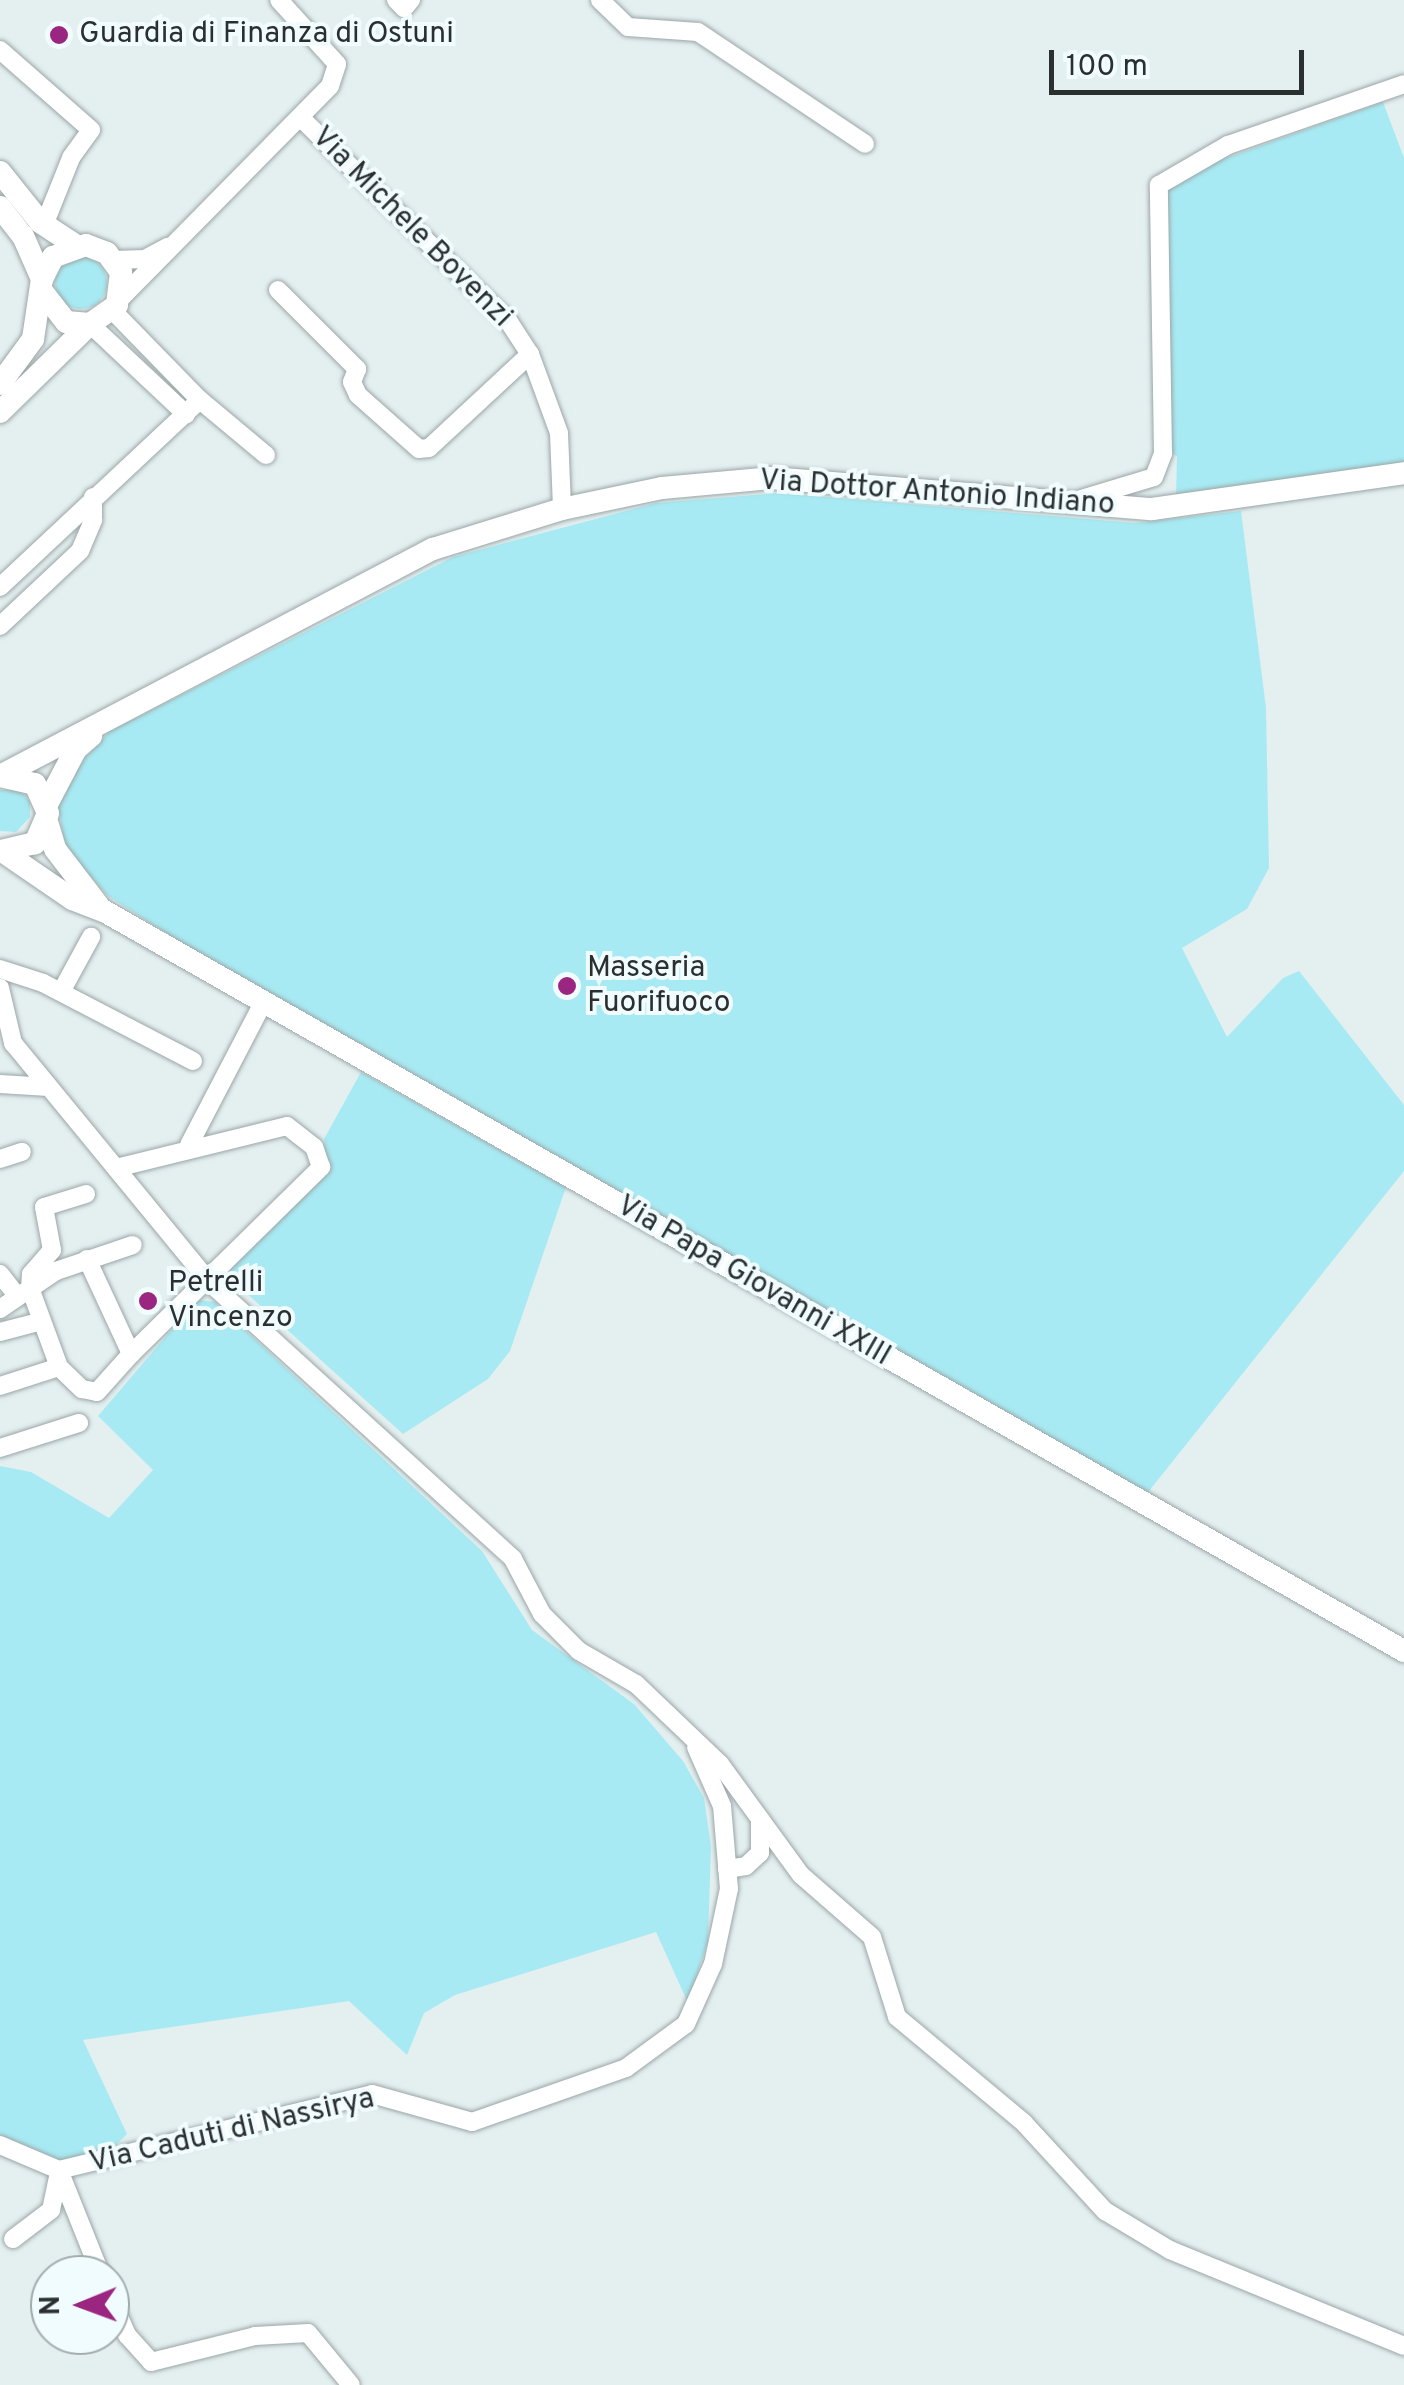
<!DOCTYPE html>
<style>
body{margin:0}
#map{position:relative;width:1404px;height:2385px;overflow:hidden;background:#e4eff0;font-family:Overpass,sans-serif}
div>[style]{position:absolute}
.green>*{inset:0;background:#a8eaf3}
.round{border-radius:50%}
.roads{filter:drop-shadow(0 0 2px #9ba6a7) drop-shadow(0 0 2px #9ba6a7)}
.minor>*{height:18px;margin:-9px;padding:0 9px;transform-origin:9px;border-radius:9px;background:#fff}
.major>*{height:22px;margin:-11px;padding:0 11px;transform-origin:11px;border-radius:11px;background:#fff}
.dots>*{width:28px;height:28px;translate:-50% -50%;box-sizing:border-box;border:5px solid #f1fcfe;border-radius:50%}
span{translate:-50% -50%;white-space:nowrap;text-align:center;line-height:1.15;-webkit-text-stroke:8px #f1fcfe;paint-order:stroke}
.poi-label{font-size:30px;color:#2b2f30}
.left{translate:0 -50%;text-align:left}
.street-label{font-size:30px;color:#2b2f30}
.north{position:absolute;left:30px;top:2255px;width:100px;height:100px;box-sizing:border-box;background:#f1fcfe;border:2px solid #a2aaac;border-radius:50%;rotate:269deg;font-size:28px;font-weight:700;line-height:40px;text-align:center;color:#2b2f30}
.north::after{content:'';display:block;margin:auto;width:35px;height:45px;background:#9b2681;clip-path:polygon(50% 0,100% 100%,50% 72%,0 100%)}
.scale{position:absolute;left:1049px;top:50px;width:255px;height:45px;box-sizing:border-box;border:5px solid #2b2f30;border-top:0;padding-left:12px;font-size:30px;line-height:35px;white-space:nowrap;color:#2b2f30;-webkit-text-stroke:8px #f1fcfe;paint-order:stroke}
</style>
<div id="map">
<div class="green">
<div style="clip-path:polygon(1383px 102px,1404px 158px,1404px 462px,1176px 497px,1177px 456px,1168px 452px,1159px 190px,1184px 173px)"></div>
<div class="round" style="left:55px;top:257px;width:52px;height:52px"></div>
<div style="clip-path:polygon(779px 493px,1135px 523px,1241px 511px,1266px 708px,1269px 868px,1247px 909px,1182px 948px,1227px 1037px,1283px 978px,1299px 971px,1404px 1105px,1404px 1171px,1145px 1496px,232px 975px,108px 896px,66px 850px,58px 808px,66px 778px,110px 731px,453px 557px,656px 503px)"></div>
<div style="clip-path:polygon(0 790px,20px 790px,30px 802px,30px 817px,16px 832px,0 831px)"></div>
<div style="clip-path:polygon(361px 1072px,566px 1187px,510px 1351px,488px 1379px,403px 1434px,225px 1274px,326px 1165px,324px 1139px)"></div>
<div style="clip-path:polygon(197px 1300px,215px 1302px,482px 1551px,532px 1630px,634px 1704px,683px 1761px,704px 1798px,711px 1846px,708px 1941px,688px 2003px,656px 1932px,455px 1995px,424px 2013px,407px 2055px,349px 2001px,83px 2040px,127px 2134px,113px 2148px,61px 2161px,0 2135px,0 1466px,31px 1472px,109px 1518px,153px 1470px,98px 1416px)"></div>
</div>
<div class="roads">
<div class="minor">
<div style="left:396px;top:0;width:11px;rotate:45deg"></div>
<div style="left:404px;top:8px;width:11px;rotate:-49deg"></div>
<div style="left:600px;top:0;width:39px;rotate:44deg"></div>
<div style="left:628px;top:27px;width:70px;rotate:4.1deg"></div>
<div style="left:698px;top:32px;width:201px;rotate:33.8deg"></div>
<div style="left:0;top:50px;width:121px;rotate:41.3deg"></div>
<div style="left:91px;top:130px;width:34px;rotate:126deg"></div>
<div style="left:71px;top:158px;width:72px;rotate:111.9deg"></div>
<div style="left:302px;top:119px;width:290px;rotate:44.4deg"></div>
<div style="left:509px;top:322px;width:38px;rotate:57deg"></div>
<div style="left:530px;top:354px;width:84px;rotate:69.8deg"></div>
<div style="left:559px;top:433px;width:76px;rotate:87.7deg"></div>
<div style="left:114px;top:260px;width:31px;rotate:-2deg"></div>
<div style="left:145px;top:259px;width:26px;rotate:-28deg"></div>
<div style="left:278px;top:290px;width:112px;rotate:45deg"></div>
<div style="left:357px;top:369px;width:14px;rotate:111deg"></div>
<div style="left:352px;top:382px;width:14px;rotate:65deg"></div>
<div style="left:358px;top:395px;width:81px;rotate:41.5deg"></div>
<div style="left:419px;top:449px;width:10px;rotate:-6deg"></div>
<div style="left:429px;top:448px;width:138px;rotate:-42.9deg"></div>
<div style="left:120px;top:299px;width:299px;rotate:-45.4deg"></div>
<div style="left:330px;top:86px;width:23px;rotate:-72deg"></div>
<div style="left:337px;top:64px;width:86px;rotate:-132.2deg"></div>
<div style="left:113px;top:311px;width:124px;rotate:45.7deg"></div>
<div style="left:200px;top:400px;width:86px;rotate:39.8deg"></div>
<div style="left:90px;top:324px;width:132px;rotate:43.2deg"></div>
<div style="left:1081px;top:499px;width:76px;rotate:-16.8deg"></div>
<div style="left:1154px;top:477px;width:26px;rotate:-69deg"></div>
<div style="left:1163px;top:453px;width:268px;rotate:-90.9deg"></div>
<div style="left:1159px;top:185px;width:80px;rotate:-30.1deg"></div>
<div style="left:1228px;top:145px;width:186px;rotate:-19.1deg"></div>
<div style="left:0;top:587px;width:274px;rotate:-43.1deg"></div>
<div style="left:0;top:626px;width:110px;rotate:-43.2deg"></div>
<div style="left:80px;top:551px;width:34px;rotate:-67deg"></div>
<div style="left:93px;top:520px;width:23px;rotate:-90deg"></div>
<div style="left:0;top:969px;width:45px;rotate:18deg"></div>
<div style="left:43px;top:983px;width:169px;rotate:27.5deg"></div>
<div style="left:0;top:988px;width:57px;rotate:76.7deg"></div>
<div style="left:13px;top:1043px;width:309px;rotate:50.6deg"></div>
<div style="left:209px;top:1282px;width:411px;rotate:42.3deg"></div>
<div style="left:513px;top:1559px;width:62px;rotate:62.2deg"></div>
<div style="left:542px;top:1614px;width:52px;rotate:45deg"></div>
<div style="left:579px;top:1651px;width:66px;rotate:30.1deg"></div>
<div style="left:636px;top:1684px;width:116px;rotate:43.6deg"></div>
<div style="left:720px;top:1764px;width:137px;rotate:53.9deg"></div>
<div style="left:801px;top:1875px;width:94px;rotate:41.1deg"></div>
<div style="left:872px;top:1937px;width:84px;rotate:72.6deg"></div>
<div style="left:897px;top:2017px;width:165px;rotate:39.8deg"></div>
<div style="left:1024px;top:2123px;width:120px;rotate:47.4deg"></div>
<div style="left:1105px;top:2211px;width:76px;rotate:31deg"></div>
<div style="left:1170px;top:2250px;width:253px;rotate:22.3deg"></div>
<div style="left:61px;top:992px;width:63px;rotate:-61.4deg"></div>
<div style="left:0;top:1084px;width:49px;rotate:3.5deg"></div>
<div style="left:189px;top:1145px;width:160px;rotate:-62.5deg"></div>
<div style="left:0;top:1159px;width:23px;rotate:-18deg"></div>
<div style="left:86px;top:1194px;width:44px;rotate:162.8deg"></div>
<div style="left:44px;top:1207px;width:44px;rotate:79.5deg"></div>
<div style="left:52px;top:1250px;width:32px;rotate:131deg"></div>
<div style="left:31px;top:1274px;width:14px;rotate:94deg"></div>
<div style="left:30px;top:1288px;width:84px;rotate:69.8deg"></div>
<div style="left:59px;top:1367px;width:32px;rotate:44deg"></div>
<div style="left:82px;top:1389px;width:15px;rotate:11deg"></div>
<div style="left:97px;top:1392px;width:51px;rotate:-48.2deg"></div>
<div style="left:87px;top:1259px;width:105px;rotate:65.1deg"></div>
<div style="left:131px;top:1354px;width:267px;rotate:-44.5deg"></div>
<div style="left:321px;top:1167px;width:21px;rotate:-109deg"></div>
<div style="left:314px;top:1147px;width:34px;rotate:-142deg"></div>
<div style="left:287px;top:1126px;width:176px;rotate:166.2deg"></div>
<div style="left:0;top:1274px;width:28px;rotate:52deg"></div>
<div style="left:0;top:1309px;width:68px;rotate:-34.2deg"></div>
<div style="left:56px;top:1271px;width:81px;rotate:-18.7deg"></div>
<div style="left:0;top:1332px;width:43px;rotate:-14.7deg"></div>
<div style="left:0;top:1386px;width:62px;rotate:-17.9deg"></div>
<div style="left:0;top:1448px;width:83px;rotate:-17.6deg"></div>
<div style="left:727px;top:1869px;width:19px;rotate:-9deg"></div>
<div style="left:746px;top:1866px;width:19px;rotate:-43deg"></div>
<div style="left:760px;top:1853px;width:34px;rotate:-90deg"></div>
<div style="left:0;top:2145px;width:64px;rotate:23deg"></div>
<div style="left:59px;top:2170px;width:322px;rotate:-13.6deg"></div>
<div style="left:372px;top:2094px;width:104px;rotate:15.6deg"></div>
<div style="left:472px;top:2122px;width:163px;rotate:-19.3deg"></div>
<div style="left:626px;top:2068px;width:74px;rotate:-36.3deg"></div>
<div style="left:686px;top:2024px;width:66px;rotate:-65.8deg"></div>
<div style="left:713px;top:1964px;width:77px;rotate:-78deg"></div>
<div style="left:729px;top:1889px;width:83px;rotate:-94.8deg"></div>
<div style="left:722px;top:1806px;width:64px;rotate:-113.8deg"></div>
<div style="left:59px;top:2170px;width:113px;rotate:68.2deg"></div>
<div style="left:13px;top:2239px;width:48px;rotate:-37.3deg"></div>
<div style="left:51px;top:2210px;width:35px;rotate:-78deg"></div>
<div style="left:110px;top:2296px;width:43px;rotate:66.4deg"></div>
<div style="left:127px;top:2335px;width:36px;rotate:48deg"></div>
<div style="left:151px;top:2362px;width:107px;rotate:-14deg"></div>
<div style="left:255px;top:2336px;width:53px;rotate:-3.2deg"></div>
<div style="left:308px;top:2333px;width:67px;rotate:50.4deg"></div>
</div>
<div class="major">
<div style="left:0;top:172px;width:64px;rotate:51.3deg"></div>
<div style="left:40px;top:222px;width:42px;rotate:33.3deg"></div>
<div style="left:0;top:207px;width:37px;rotate:52deg"></div>
<div style="left:23px;top:236px;width:47px;rotate:66.2deg"></div>
<div style="left:0;top:384px;width:56px;rotate:-53.7deg"></div>
<div style="left:33px;top:339px;width:61px;rotate:-81.5deg"></div>
<div style="left:42px;top:279px;width:25px;rotate:-63deg"></div>
<div style="left:53px;top:257px;width:35px;rotate:-20deg"></div>
<div style="left:86px;top:245px;width:22px;rotate:21deg"></div>
<div style="left:107px;top:253px;width:24px;rotate:54deg"></div>
<div style="left:121px;top:272px;width:33px;rotate:97deg"></div>
<div style="left:117px;top:305px;width:33px;rotate:145deg"></div>
<div style="left:90px;top:324px;width:24px;rotate:-175deg"></div>
<div style="left:66px;top:322px;width:37px;rotate:-128deg"></div>
<div style="left:0;top:412px;width:126px;rotate:-44.4deg"></div>
<div style="left:0;top:776px;width:489px;rotate:-27.7deg"></div>
<div style="left:433px;top:549px;width:135px;rotate:-17.2deg"></div>
<div style="left:562px;top:509px;width:102px;rotate:-11.9deg"></div>
<div style="left:662px;top:488px;width:109px;rotate:-5.2deg"></div>
<div style="left:771px;top:478px;width:382px;rotate:4.7deg"></div>
<div style="left:1152px;top:509px;width:255px;rotate:-8.1deg"></div>
<div style="left:0;top:776px;width:36px;rotate:13deg"></div>
<div style="left:35px;top:784px;width:32px;rotate:66deg"></div>
<div style="left:48px;top:813px;width:33px;rotate:113deg"></div>
<div style="left:35px;top:843px;width:36px;rotate:167deg"></div>
<div style="left:47px;top:804px;width:62px;rotate:-62.2deg"></div>
<div style="left:76px;top:749px;width:20px;rotate:-41deg"></div>
<div style="left:47px;top:822px;width:28px;rotate:73deg"></div>
<div style="left:55px;top:849px;width:71px;rotate:52.5deg"></div>
<div style="left:2px;top:851px;width:85px;rotate:34.4deg"></div>
<div style="left:72px;top:899px;width:34px;rotate:21deg"></div>
<div style="left:104px;top:911px;width:1496px;rotate:29.65deg"></div>
</div>
</div>
<div class="dots">
<div style="left:59px;top:35px;background:#9b2681"></div>
<div style="left:567px;top:986px;background:#9b2681"></div>
<div style="left:148px;top:1301px;background:#9b2681"></div>
</div>
<div class="poi-label">
<span class="left" style="left:79px;top:35px">Guardia di Finanza di Ostuni</span>
<span class="left" style="left:587px;top:986px">Masseria<br>Fuorifuoco</span>
<span class="left" style="left:168px;top:1301px">Petrelli<br>Vincenzo</span>
</div>
<div class="street-label">
<span style="left:411px;top:228px;rotate:45deg">Via Michele Bovenzi</span>
<span style="left:937px;top:494px;rotate:4deg">Via Dottor Antonio Indiano</span>
<span style="left:753px;top:1282px;rotate:30deg">Via Papa Giovanni XXIII</span>
<span style="left:232px;top:2132px;rotate:-13deg">Via Caduti di Nassirya</span>
</div>
<div class="north">N</div>
<div class="scale">100 m</div>
</div>
